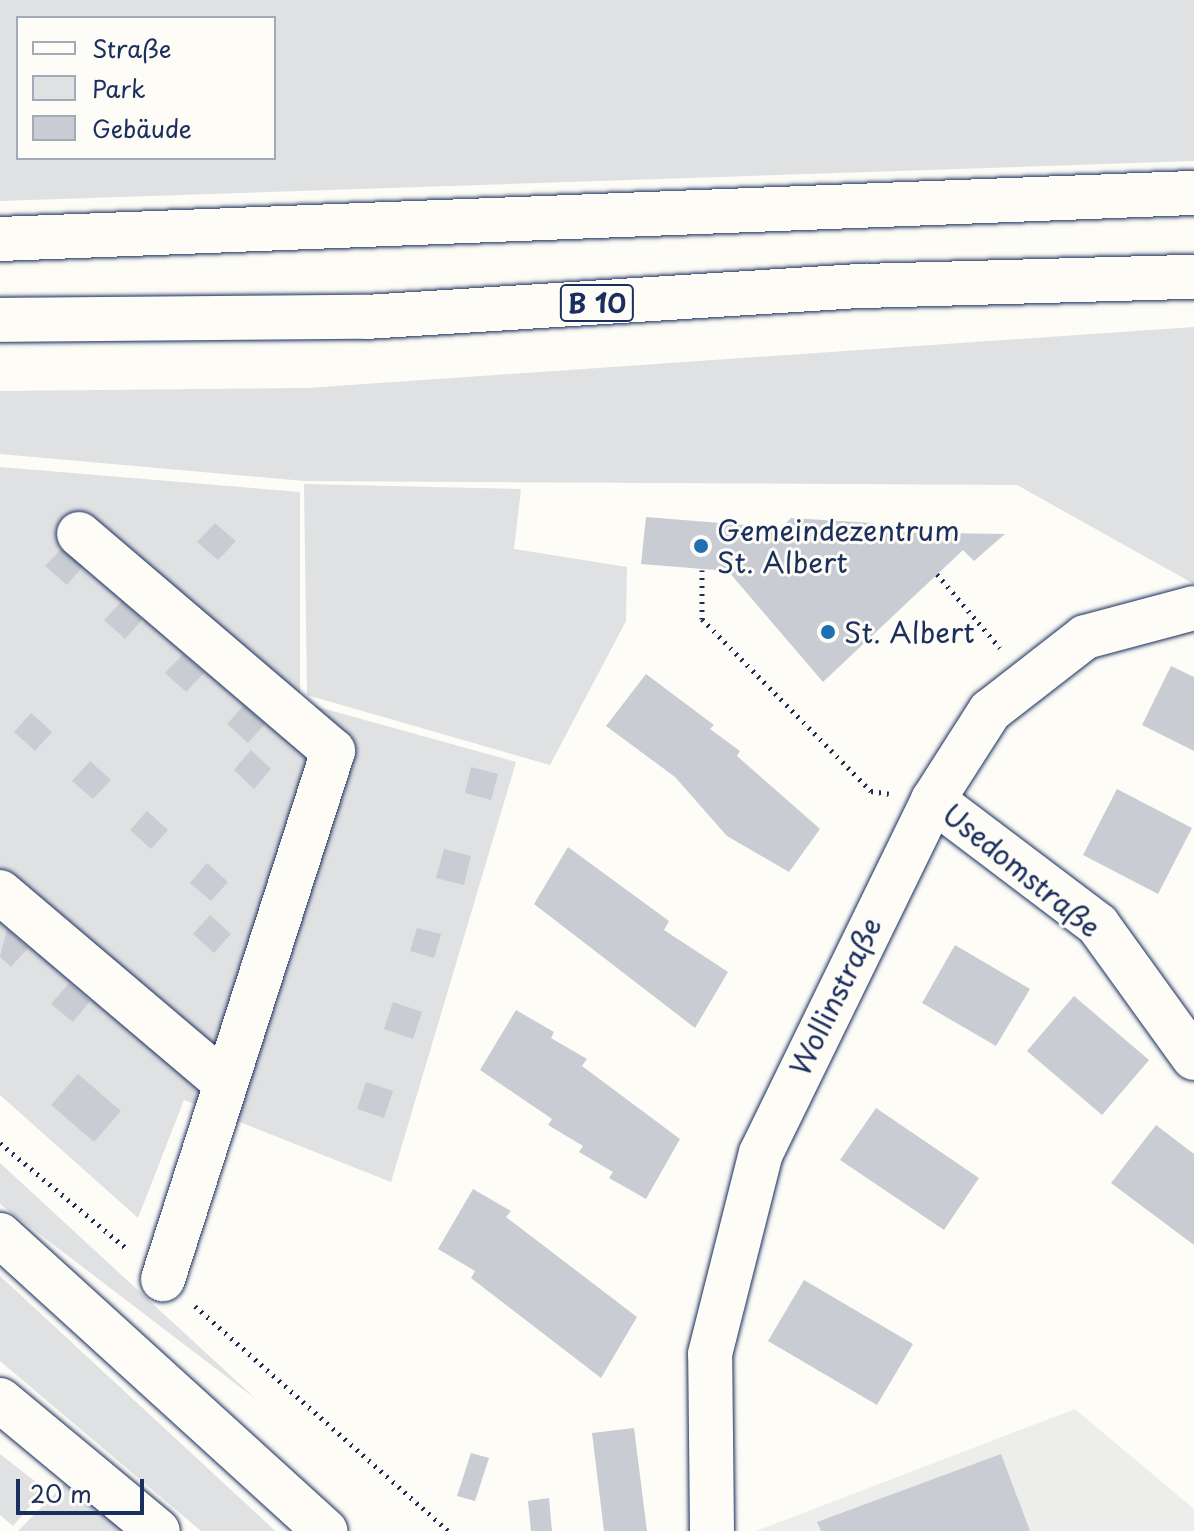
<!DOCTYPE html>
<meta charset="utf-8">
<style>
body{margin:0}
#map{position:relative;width:1194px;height:1531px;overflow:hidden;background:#fdfcf7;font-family:"Playpen Sans",sans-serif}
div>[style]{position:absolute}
.built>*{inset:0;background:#edeeec}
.green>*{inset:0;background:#e0e1e3}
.building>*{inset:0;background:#c9ccd3}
.path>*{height:5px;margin-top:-2.5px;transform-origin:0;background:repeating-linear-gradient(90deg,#1b2f5e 0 2px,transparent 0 8px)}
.roads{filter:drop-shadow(0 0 2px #1b2f5e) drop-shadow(0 0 2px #1b2f5e)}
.minor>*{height:44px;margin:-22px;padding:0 22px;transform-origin:22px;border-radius:22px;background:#fdfcf7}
.major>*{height:44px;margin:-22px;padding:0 22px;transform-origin:22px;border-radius:22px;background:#fdfcf7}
.highway>*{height:44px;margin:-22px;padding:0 22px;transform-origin:22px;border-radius:22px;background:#fdfcf7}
.dots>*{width:22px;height:22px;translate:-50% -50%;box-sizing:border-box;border:4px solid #fdfcf7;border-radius:50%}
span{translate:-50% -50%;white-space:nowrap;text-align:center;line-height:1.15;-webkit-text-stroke:6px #fdfcf7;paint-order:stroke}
.shield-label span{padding:2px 6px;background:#fdfcf7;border:2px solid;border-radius:6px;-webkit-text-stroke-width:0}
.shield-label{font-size:26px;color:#1b2f5e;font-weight:700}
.poi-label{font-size:28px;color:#1b2f5e}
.left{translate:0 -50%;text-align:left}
.street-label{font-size:28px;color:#1b2f5e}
.legend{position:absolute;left:16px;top:16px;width:260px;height:144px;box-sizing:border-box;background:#fdfcf7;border:2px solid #a3aaba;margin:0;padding:10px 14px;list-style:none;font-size:24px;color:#1b2f5e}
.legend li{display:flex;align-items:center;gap:16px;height:40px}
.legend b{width:40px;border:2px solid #a3aaba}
.scale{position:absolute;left:16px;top:1479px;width:128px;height:36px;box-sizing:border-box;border:4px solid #1b2f5e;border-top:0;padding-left:10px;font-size:24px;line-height:28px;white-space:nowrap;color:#1b2f5e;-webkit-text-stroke:6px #fdfcf7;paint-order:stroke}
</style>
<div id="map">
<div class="built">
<div style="clip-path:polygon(1075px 1409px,1194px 1509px,1194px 1531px,756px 1531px)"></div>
</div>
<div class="green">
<div style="clip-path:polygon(evenodd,0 0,1194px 0,1194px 161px,0 201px,0 0,18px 18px,274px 18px,274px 158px,18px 158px,18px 18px)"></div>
<div style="clip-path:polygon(1194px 327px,1194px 584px,1017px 485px,304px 481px,0 454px,0 391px,307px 388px)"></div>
<div style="clip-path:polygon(0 467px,300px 492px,300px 702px,516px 762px,391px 1182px,184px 1100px,138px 1218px,0 1095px)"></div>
<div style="clip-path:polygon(304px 484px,521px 489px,514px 549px,627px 567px,626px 621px,550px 765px,307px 695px)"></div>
<div style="clip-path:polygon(0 1163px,257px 1400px,0 1204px)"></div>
<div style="clip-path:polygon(0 1276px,270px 1526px,275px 1531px,201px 1531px,0 1361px)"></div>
<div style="clip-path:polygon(0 1454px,45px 1489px,13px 1526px,0 1515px)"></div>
<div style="clip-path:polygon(83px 1465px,150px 1531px,18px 1531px)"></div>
</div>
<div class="building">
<div style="clip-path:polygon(646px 517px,781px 528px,791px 518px,873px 523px,878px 532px,1005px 534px,974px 561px,963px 550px,823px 682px,728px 571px,641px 564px)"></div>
<div style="clip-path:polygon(215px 523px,236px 541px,218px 560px,197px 542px)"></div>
<div style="clip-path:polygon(63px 547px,84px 565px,67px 585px,45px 566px)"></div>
<div style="clip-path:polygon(122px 601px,142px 620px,125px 639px,104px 620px)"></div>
<div style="clip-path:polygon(183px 654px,204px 673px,186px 692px,165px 673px)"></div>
<div style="clip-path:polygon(1171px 666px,1194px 677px,1194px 751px,1142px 725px)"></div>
<div style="clip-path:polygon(646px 674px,714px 725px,710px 729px,740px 751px,737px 756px,820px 829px,789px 872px,727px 836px,675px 777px,606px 726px)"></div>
<div style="clip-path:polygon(244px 705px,265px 724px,248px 743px,227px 724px)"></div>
<div style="clip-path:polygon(31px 713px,52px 732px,35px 751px,14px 732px)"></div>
<div style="clip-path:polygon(251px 750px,271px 769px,254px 789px,234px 770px)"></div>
<div style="clip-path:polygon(90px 761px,111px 780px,93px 799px,72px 781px)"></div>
<div style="clip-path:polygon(471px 767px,498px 774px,491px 800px,465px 793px)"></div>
<div style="clip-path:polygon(1117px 789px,1192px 828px,1158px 894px,1083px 855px)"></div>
<div style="clip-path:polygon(147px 811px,168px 830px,151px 849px,130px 830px)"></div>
<div style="clip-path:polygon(568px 847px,669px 921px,664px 930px,728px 972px,695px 1028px,534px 904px)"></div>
<div style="clip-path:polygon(444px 849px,471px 856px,464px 885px,436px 878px)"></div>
<div style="clip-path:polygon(207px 863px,228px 882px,211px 901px,190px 883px)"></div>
<div style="clip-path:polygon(210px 915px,231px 934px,214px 953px,193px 934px)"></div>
<div style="clip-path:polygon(417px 928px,441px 934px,434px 958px,410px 951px)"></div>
<div style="clip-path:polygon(7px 929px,28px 948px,11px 967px,0 957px)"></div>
<div style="clip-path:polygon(955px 945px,1030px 989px,996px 1046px,922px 1003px)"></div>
<div style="clip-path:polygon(69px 983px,90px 1001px,73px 1022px,51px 1004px)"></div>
<div style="clip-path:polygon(1074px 996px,1149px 1060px,1102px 1115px,1027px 1051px)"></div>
<div style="clip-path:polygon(393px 1002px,422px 1012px,413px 1039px,384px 1029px)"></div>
<div style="clip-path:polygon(516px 1010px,554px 1032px,551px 1038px,587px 1059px,582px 1066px,680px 1139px,646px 1199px,609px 1178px,613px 1172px,579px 1152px,583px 1146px,548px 1125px,552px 1119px,480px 1070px)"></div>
<div style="clip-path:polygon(78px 1074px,121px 1111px,94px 1142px,51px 1105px)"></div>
<div style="clip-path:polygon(366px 1082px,393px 1091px,384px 1118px,357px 1109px)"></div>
<div style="clip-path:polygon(876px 1108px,979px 1178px,944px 1230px,840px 1160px)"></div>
<div style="clip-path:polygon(1156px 1125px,1194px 1154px,1194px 1245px,1111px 1183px)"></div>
<div style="clip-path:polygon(473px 1189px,511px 1211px,506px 1217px,637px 1317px,601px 1378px,471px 1278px,475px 1271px,438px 1249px)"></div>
<div style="clip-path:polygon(804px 1280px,913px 1344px,877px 1405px,768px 1341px)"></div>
<div style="clip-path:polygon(634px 1428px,647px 1531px,604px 1531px,592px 1433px)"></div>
<div style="clip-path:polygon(471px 1453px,489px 1458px,475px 1501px,457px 1496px)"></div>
<div style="clip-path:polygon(1001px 1454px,1030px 1531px,821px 1531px,817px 1522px)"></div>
<div style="clip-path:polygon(549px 1498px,552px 1531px,531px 1531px,528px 1501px)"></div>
</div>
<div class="path">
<div style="left:702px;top:570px;width:49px;rotate:90deg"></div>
<div style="left:702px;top:619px;width:241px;rotate:45.5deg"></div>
<div style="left:871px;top:791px;width:18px;rotate:9deg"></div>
<div style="left:937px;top:574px;width:97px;rotate:49.6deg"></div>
<div style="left:0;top:1143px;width:164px;rotate:39.8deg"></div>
<div style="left:195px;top:1306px;width:339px;rotate:41.6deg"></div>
</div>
<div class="roads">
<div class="minor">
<div style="left:79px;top:534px;width:334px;rotate:40.5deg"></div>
<div style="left:333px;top:751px;width:555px;rotate:107.85deg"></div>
<div style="left:933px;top:800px;width:207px;rotate:37.1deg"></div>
<div style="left:1098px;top:925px;width:164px;rotate:54.2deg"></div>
<div style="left:0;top:892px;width:291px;rotate:40.3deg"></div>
<div style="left:712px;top:1531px;width:177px;rotate:-90.6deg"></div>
<div style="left:710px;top:1354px;width:207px;rotate:-75.8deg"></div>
<div style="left:761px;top:1153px;width:393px;rotate:-64deg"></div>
<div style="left:933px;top:800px;width:106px;rotate:-57.4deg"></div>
<div style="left:990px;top:711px;width:120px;rotate:-37.9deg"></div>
<div style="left:1085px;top:637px;width:113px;rotate:-14.9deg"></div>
</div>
<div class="major">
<div style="left:0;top:1235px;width:440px;rotate:42.3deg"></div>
<div style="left:0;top:1400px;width:205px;rotate:39.7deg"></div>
</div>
<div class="highway">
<div style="left:0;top:239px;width:1195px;rotate:-2.21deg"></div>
<div style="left:0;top:320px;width:366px;rotate:-0.5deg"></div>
<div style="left:366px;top:317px;width:498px;rotate:-3.6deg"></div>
<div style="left:863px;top:286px;width:331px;rotate:-1.6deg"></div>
</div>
</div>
<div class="dots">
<div style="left:701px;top:546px;background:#1f6fb2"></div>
<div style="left:828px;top:632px;background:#1f6fb2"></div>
</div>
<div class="shield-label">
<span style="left:597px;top:303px">B 10</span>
</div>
<div class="poi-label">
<span class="left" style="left:717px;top:546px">Gemeindezentrum<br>St. Albert</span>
<span class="left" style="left:844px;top:632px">St. Albert</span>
</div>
<div class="street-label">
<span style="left:1022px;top:870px;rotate:39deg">Usedomstraße</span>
<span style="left:835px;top:996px;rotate:-64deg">Wollinstraße</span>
</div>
<ul class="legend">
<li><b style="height:10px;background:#fdfcf7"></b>Straße</li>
<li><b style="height:22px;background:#e0e1e3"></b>Park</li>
<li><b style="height:22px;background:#c9ccd3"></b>Gebäude</li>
</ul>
<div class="scale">20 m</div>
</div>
